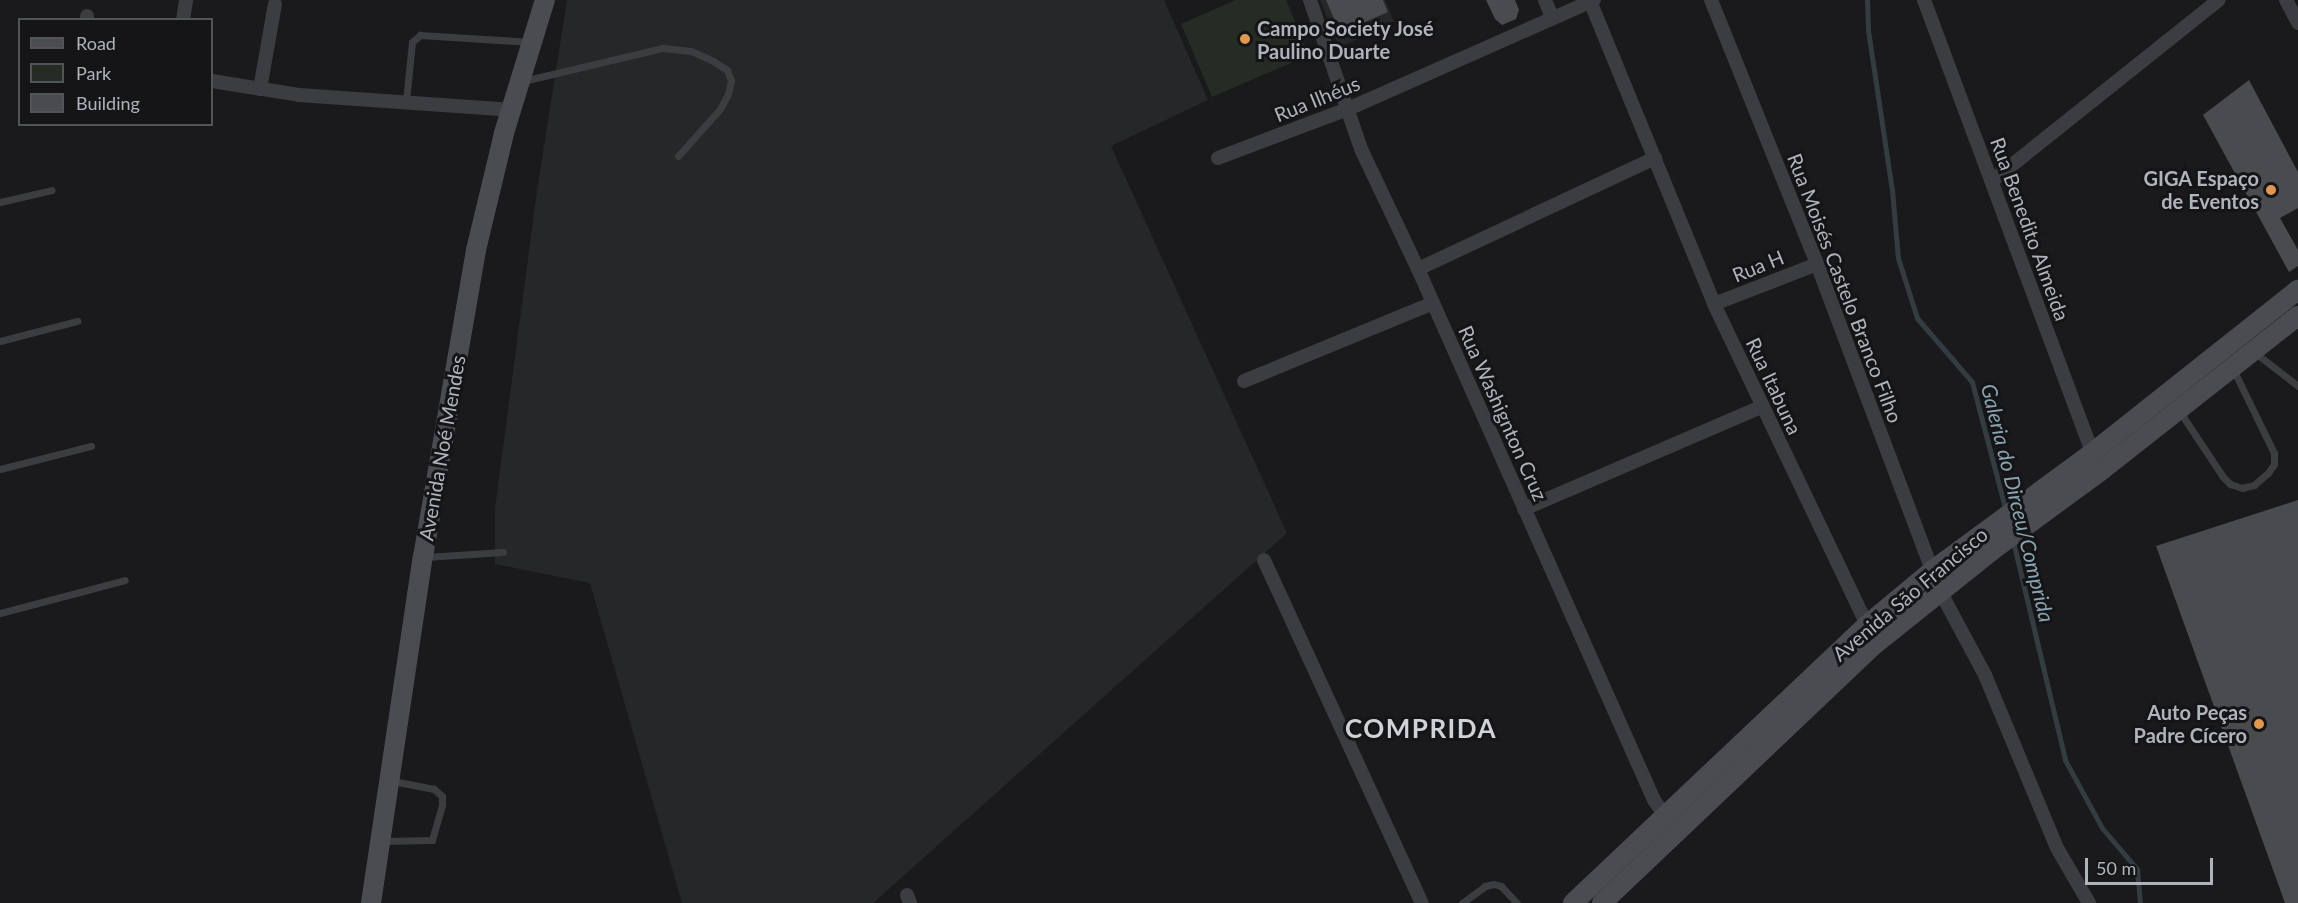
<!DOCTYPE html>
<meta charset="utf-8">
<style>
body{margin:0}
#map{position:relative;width:2298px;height:903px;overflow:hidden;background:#1a1a1c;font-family:Lato,sans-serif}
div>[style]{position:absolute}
.built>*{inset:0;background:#262729}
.green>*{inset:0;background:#252c24}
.stream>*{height:5px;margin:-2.5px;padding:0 2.5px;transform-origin:2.5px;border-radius:2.5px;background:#333d41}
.building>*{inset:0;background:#494b4e}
.lane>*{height:7px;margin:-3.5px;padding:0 3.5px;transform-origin:3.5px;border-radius:3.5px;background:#3c3d41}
.street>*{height:14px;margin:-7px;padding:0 7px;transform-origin:7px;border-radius:7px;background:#3c3d41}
.secondary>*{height:20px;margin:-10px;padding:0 10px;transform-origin:10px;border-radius:10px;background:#4a4c51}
.dots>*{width:16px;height:16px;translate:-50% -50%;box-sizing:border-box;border:3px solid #151517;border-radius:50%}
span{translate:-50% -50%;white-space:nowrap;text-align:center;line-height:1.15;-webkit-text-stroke:6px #151517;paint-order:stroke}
.poi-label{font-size:20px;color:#aeb4ba;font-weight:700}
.left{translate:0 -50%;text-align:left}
.right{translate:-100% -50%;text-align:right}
.street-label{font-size:20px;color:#aeb4ba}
.water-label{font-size:21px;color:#89a5b1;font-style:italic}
.district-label{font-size:26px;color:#cfd2d7;font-weight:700;letter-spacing:1.5px}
.legend{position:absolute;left:18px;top:18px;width:195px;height:108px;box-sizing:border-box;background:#151517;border:2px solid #525558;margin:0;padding:8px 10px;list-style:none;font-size:18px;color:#aeb4ba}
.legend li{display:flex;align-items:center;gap:12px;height:30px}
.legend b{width:30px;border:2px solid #525558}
.scale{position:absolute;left:2085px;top:858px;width:128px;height:27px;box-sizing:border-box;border:3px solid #aeb4ba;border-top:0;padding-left:8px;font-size:18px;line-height:21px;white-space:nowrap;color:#aeb4ba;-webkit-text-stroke:4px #151517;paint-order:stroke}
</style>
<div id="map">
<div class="built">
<div style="clip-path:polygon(567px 0,1164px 0,1208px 100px,1111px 146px,1287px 533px,873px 903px,682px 903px,590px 583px,495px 564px,495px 508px,537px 191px)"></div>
<div style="clip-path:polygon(1320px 0,1385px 0,1395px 24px,1339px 47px)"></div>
</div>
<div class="green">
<div style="clip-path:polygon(1235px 0,1286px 0,1309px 55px,1212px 97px,1181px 24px)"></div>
</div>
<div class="stream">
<div style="left:1867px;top:0;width:30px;rotate:88deg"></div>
<div style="left:1868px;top:30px;width:162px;rotate:81.5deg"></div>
<div style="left:1892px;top:190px;width:68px;rotate:85deg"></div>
<div style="left:1898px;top:258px;width:63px;rotate:72.4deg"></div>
<div style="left:1917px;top:318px;width:84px;rotate:49.3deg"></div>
<div style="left:1972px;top:382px;width:134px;rotate:75.3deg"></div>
<div style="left:2013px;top:541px;width:225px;rotate:76.6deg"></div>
<div style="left:2065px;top:760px;width:77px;rotate:61.4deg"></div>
<div style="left:2102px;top:828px;width:54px;rotate:49.5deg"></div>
<div style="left:2137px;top:869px;width:34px;rotate:85deg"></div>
</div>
<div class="building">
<div style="clip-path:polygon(1326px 0,1383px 0,1388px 12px,1340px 33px)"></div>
<div style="clip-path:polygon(1486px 0,1515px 0,1519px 10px,1516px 19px,1502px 25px,1495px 19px)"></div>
<div style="clip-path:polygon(2249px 80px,2298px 172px,2298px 208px,2280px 218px,2298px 250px,2298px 266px,2289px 272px,2203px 115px)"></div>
<div style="clip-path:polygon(2298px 500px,2298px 903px,2285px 903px,2156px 546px)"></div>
</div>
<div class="lane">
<div style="left:523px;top:81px;width:144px;rotate:-13.3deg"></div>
<div style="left:663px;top:48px;width:28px;rotate:6deg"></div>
<div style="left:691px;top:51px;width:24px;rotate:24deg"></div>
<div style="left:713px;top:61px;width:17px;rotate:33deg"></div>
<div style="left:727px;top:70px;width:12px;rotate:70deg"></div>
<div style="left:731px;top:81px;width:13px;rotate:103deg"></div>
<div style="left:728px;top:94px;width:17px;rotate:118deg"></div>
<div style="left:720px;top:109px;width:63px;rotate:131.8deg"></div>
<div style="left:406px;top:101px;width:59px;rotate:-84.2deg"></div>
<div style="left:412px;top:42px;width:11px;rotate:-41deg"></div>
<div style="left:420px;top:35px;width:111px;rotate:3.6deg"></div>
<div style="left:0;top:202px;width:53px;rotate:-13deg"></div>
<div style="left:0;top:341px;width:80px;rotate:-14.6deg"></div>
<div style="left:2254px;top:352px;width:56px;rotate:37.7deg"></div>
<div style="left:2180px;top:412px;width:78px;rotate:56.5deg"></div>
<div style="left:2223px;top:477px;width:10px;rotate:45deg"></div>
<div style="left:2230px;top:484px;width:13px;rotate:18deg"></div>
<div style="left:2242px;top:488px;width:12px;rotate:-14deg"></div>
<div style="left:2254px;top:485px;width:18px;rotate:-41deg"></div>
<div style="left:2268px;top:473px;width:11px;rotate:-56deg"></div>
<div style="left:2274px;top:464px;width:11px;rotate:-90deg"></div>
<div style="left:2274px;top:453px;width:93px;rotate:-116deg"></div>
<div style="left:0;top:469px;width:94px;rotate:-14.2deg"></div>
<div style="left:426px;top:557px;width:77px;rotate:-3.7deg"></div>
<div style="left:0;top:613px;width:129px;rotate:-14.8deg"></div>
<div style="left:383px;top:841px;width:49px;rotate:-1.2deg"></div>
<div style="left:432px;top:840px;width:37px;rotate:-74deg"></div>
<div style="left:442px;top:804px;width:8px;rotate:-90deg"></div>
<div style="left:442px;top:796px;width:11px;rotate:-139deg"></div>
<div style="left:434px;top:789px;width:42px;rotate:-169deg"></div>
<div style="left:1462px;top:903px;width:29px;rotate:-36deg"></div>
<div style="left:1485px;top:886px;width:9px;rotate:-13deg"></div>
<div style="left:1494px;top:884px;width:7px;rotate:16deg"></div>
<div style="left:1501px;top:886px;width:23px;rotate:47deg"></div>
</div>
<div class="street">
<div style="left:1310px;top:0;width:157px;rotate:71.1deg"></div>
<div style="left:1361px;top:149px;width:133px;rotate:64.6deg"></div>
<div style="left:1418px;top:269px;width:581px;rotate:66.04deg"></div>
<div style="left:1654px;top:800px;width:42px;rotate:54.8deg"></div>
<div style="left:1545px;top:0;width:18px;rotate:68deg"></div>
<div style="left:1711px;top:0;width:284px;rotate:68.1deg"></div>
<div style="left:1817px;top:264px;width:349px;rotate:69.4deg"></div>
<div style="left:1940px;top:591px;width:95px;rotate:61.8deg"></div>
<div style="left:1985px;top:675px;width:187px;rotate:67.4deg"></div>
<div style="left:2057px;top:848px;width:64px;rotate:59.8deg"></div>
<div style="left:1924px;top:0;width:490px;rotate:69.6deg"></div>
<div style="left:2286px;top:0;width:26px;rotate:62deg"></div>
<div style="left:1590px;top:1px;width:327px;rotate:67.7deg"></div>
<div style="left:1714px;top:304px;width:356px;rotate:64.5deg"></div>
<div style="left:87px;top:20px;width:4px;rotate:-90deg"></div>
<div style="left:183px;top:20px;width:20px;rotate:-81deg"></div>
<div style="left:212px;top:81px;width:88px;rotate:9.1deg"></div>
<div style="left:299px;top:95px;width:214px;rotate:4deg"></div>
<div style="left:260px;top:89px;width:86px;rotate:-80deg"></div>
<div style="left:1218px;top:158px;width:139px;rotate:-20.7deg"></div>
<div style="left:1348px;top:109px;width:269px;rotate:-23.9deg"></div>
<div style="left:1992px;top:181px;width:290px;rotate:-38.6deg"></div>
<div style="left:1418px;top:269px;width:262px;rotate:-25.1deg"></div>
<div style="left:1714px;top:304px;width:110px;rotate:-21.2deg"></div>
<div style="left:1244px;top:381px;width:204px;rotate:-22.4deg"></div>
<div style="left:1524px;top:509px;width:258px;rotate:-23.3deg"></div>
<div style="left:1264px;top:560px;width:378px;rotate:65.3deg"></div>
<div style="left:907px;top:895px;width:9px;rotate:69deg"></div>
</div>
<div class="secondary">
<div style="left:371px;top:903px;width:350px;rotate:-81.5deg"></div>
<div style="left:423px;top:557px;width:312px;rotate:-80.2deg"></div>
<div style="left:476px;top:250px;width:120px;rotate:-76.5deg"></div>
<div style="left:504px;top:133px;width:139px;rotate:-72.9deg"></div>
<div style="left:1573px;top:903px;width:405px;rotate:-43.4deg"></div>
<div style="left:1867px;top:625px;width:86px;rotate:-39.8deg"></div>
<div style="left:1933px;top:570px;width:197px;rotate:-36.3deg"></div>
<div style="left:2092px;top:453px;width:263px;rotate:-38.4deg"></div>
<div style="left:1602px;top:903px;width:375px;rotate:-43.5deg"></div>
<div style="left:1874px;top:645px;width:149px;rotate:-38.7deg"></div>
<div style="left:1990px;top:552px;width:139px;rotate:-36.2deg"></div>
<div style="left:2102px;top:470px;width:249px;rotate:-38.2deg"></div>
</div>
<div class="dots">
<div style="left:1245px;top:39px;background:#e1974d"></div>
<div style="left:2271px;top:190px;background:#e1974d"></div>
<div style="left:2259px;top:724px;background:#e1974d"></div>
</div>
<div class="poi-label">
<span class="left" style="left:1257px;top:40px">Campo Society José<br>Paulino Duarte</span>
<span class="right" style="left:2259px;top:190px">GIGA Espaço<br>de Eventos</span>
<span class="right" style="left:2247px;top:724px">Auto Peças<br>Padre Cícero</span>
</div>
<div class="street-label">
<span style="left:1317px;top:99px;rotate:-22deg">Rua Ilhéus</span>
<span style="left:2030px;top:229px;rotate:70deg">Rua Benedito Almeida</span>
<span style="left:1758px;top:266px;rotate:-22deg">Rua H</span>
<span style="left:1845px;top:288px;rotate:69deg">Rua Moisés Castelo Branco Filho</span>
<span style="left:1774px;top:386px;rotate:65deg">Rua Itabuna</span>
<span style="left:1503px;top:413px;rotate:66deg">Rua Washignton Cruz</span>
<span style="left:442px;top:448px;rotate:-80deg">Avenida Noé Mendes</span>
<span style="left:1910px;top:594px;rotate:-40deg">Avenida São Francisco</span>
</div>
<div class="water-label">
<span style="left:2018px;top:503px;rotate:76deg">Galeria do Dirceu/Comprida</span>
</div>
<div class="district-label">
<span style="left:1421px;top:729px">COMPRIDA</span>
</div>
<ul class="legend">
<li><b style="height:8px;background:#4a4c51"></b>Road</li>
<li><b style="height:16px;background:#252c24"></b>Park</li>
<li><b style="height:16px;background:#494b4e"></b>Building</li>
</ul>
<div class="scale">50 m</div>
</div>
